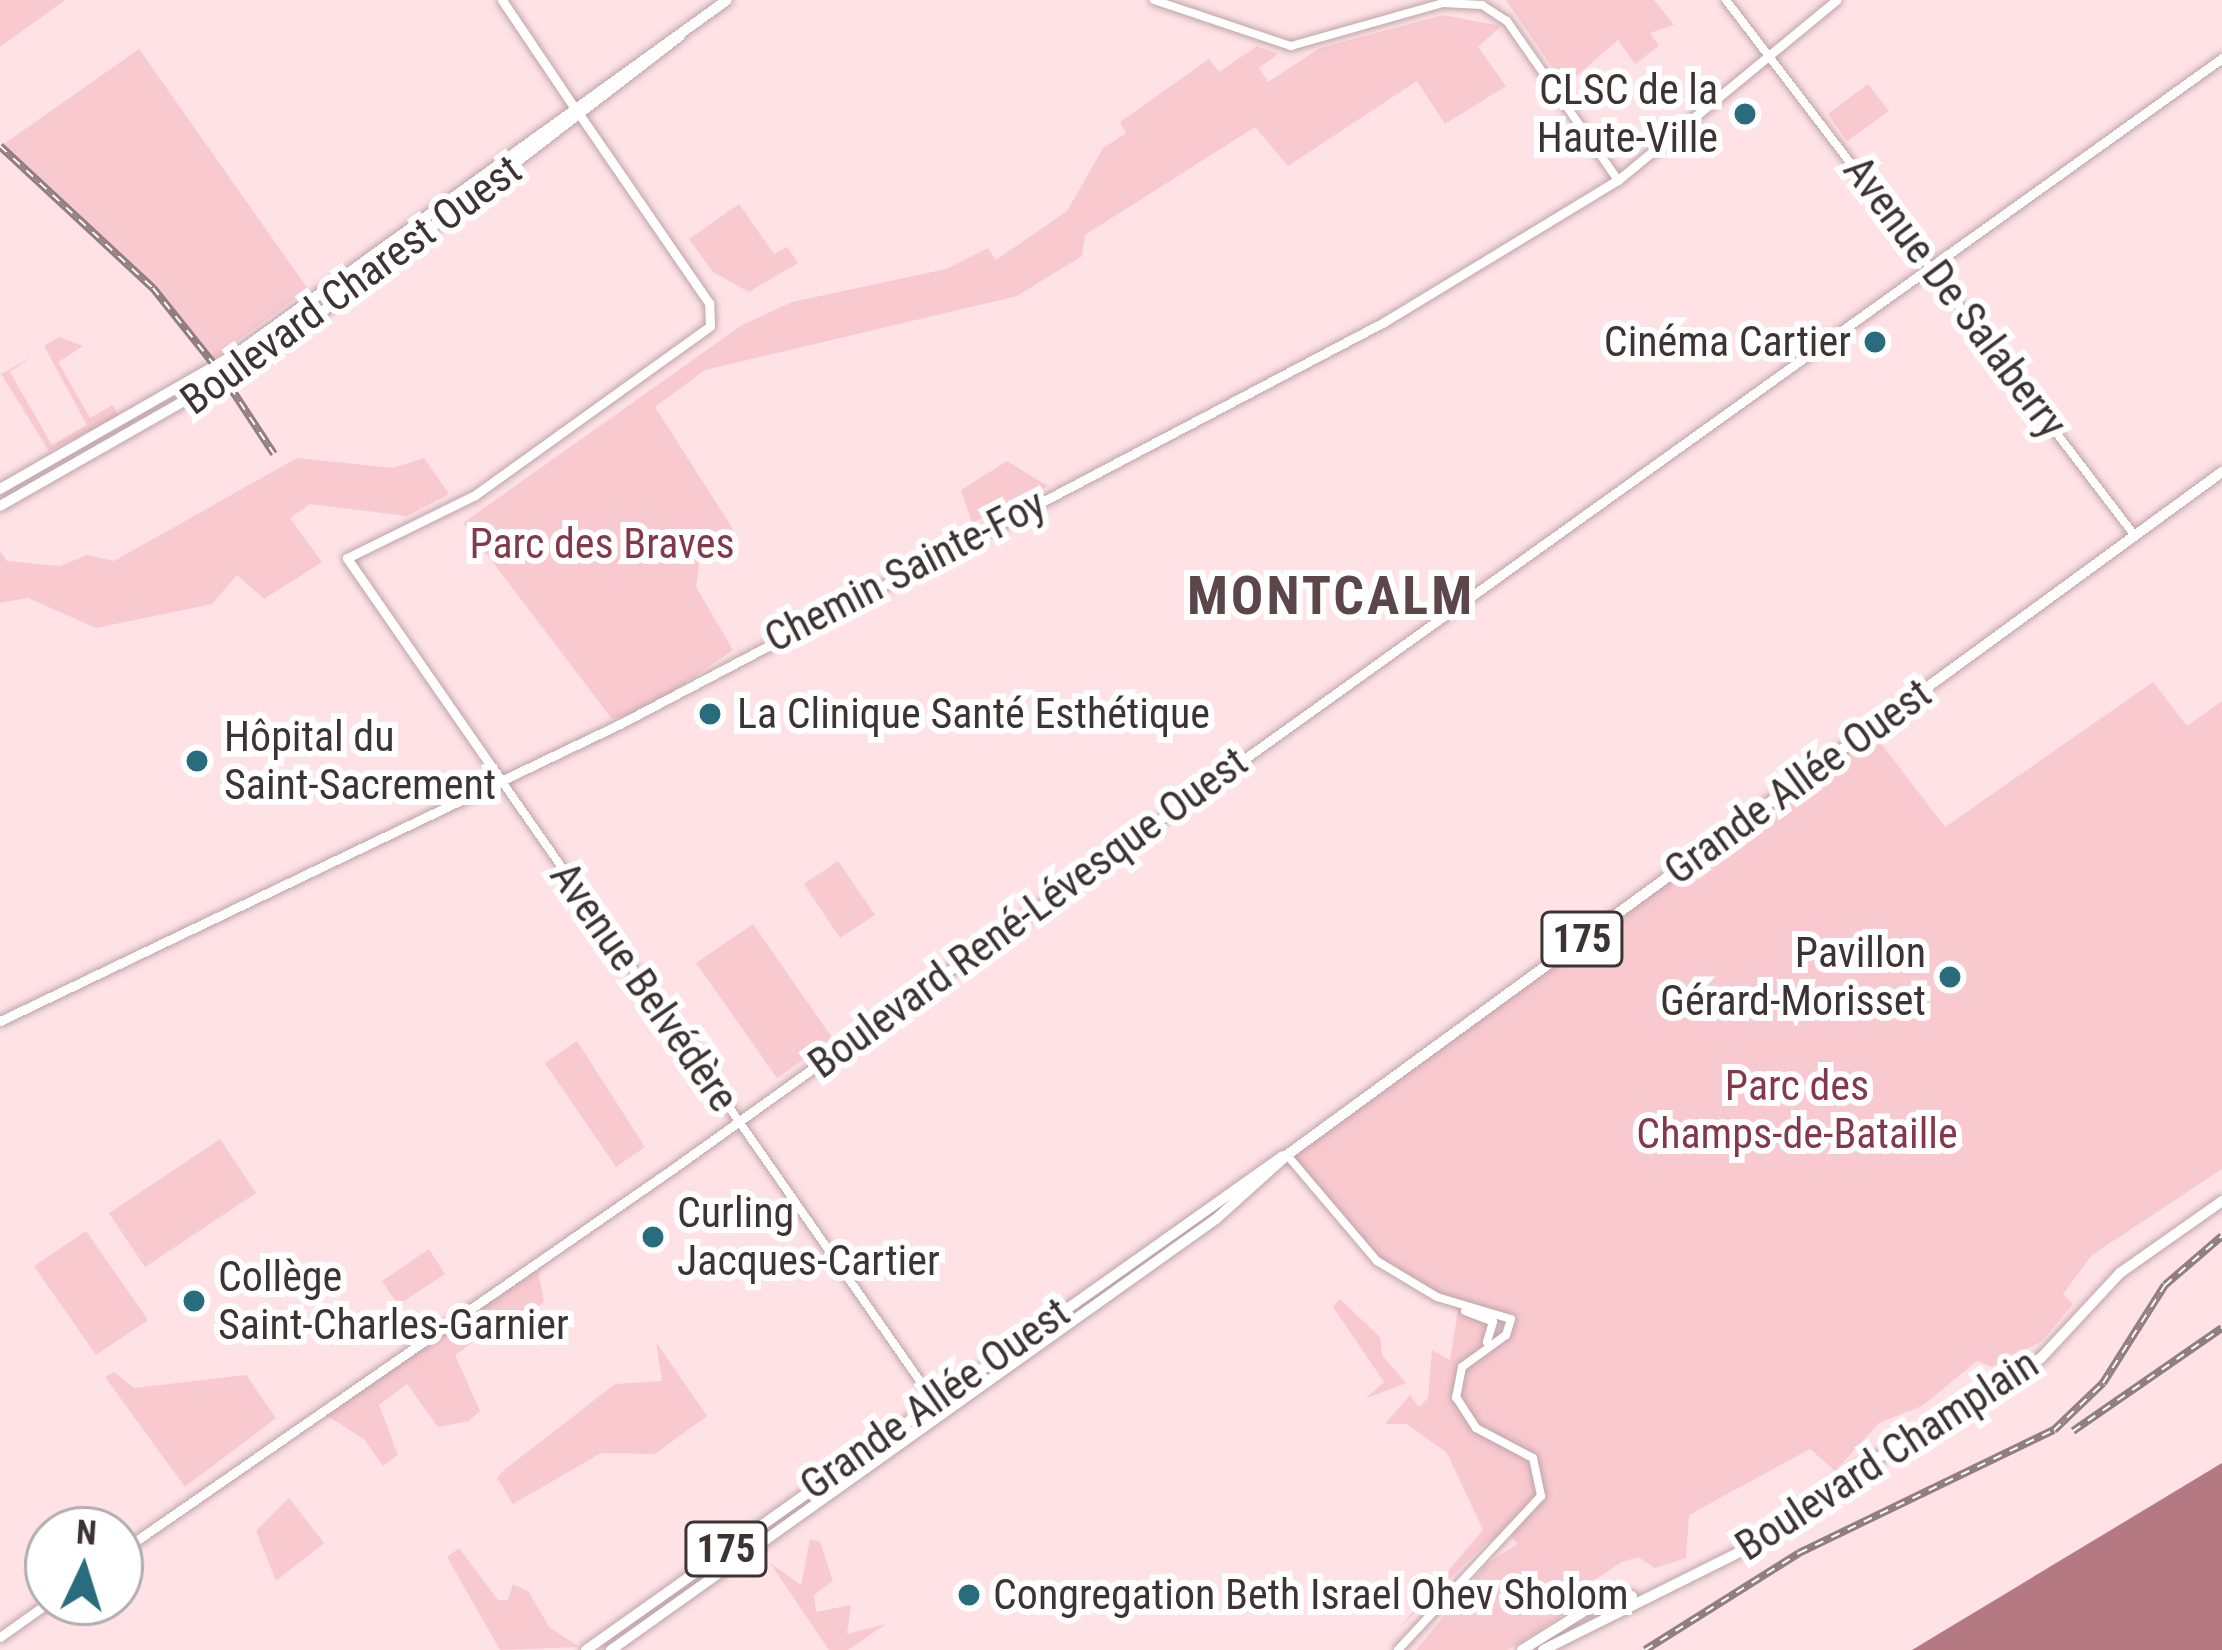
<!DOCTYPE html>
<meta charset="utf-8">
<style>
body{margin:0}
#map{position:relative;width:2222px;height:1650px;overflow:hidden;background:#fee2e6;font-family:"Roboto Condensed",sans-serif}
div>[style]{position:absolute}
.green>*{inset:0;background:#f9c9d0}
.water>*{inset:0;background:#b47983}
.roads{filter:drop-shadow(0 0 3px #bea4a8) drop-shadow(0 0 3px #bea4a8)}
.tertiary>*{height:8px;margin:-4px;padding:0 4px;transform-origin:4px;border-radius:4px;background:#fff}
.secondary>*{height:9px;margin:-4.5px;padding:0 4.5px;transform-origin:4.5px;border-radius:4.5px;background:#fff}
.primary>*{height:10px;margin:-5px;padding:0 5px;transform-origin:5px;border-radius:5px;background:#fff}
.rail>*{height:8px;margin-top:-4px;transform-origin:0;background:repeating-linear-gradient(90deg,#fff 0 9px,#917e81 0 18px);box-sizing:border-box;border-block:3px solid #917e81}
.dots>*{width:33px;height:33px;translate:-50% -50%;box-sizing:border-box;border:6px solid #fff;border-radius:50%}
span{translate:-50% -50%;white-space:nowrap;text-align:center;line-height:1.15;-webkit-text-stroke:12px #fff;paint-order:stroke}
.shield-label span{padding:3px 9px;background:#fff;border:3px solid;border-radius:9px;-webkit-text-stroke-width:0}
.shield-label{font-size:39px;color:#3e3334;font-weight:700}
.poi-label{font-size:42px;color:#3e3334}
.right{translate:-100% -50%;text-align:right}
.left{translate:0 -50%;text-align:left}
.street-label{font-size:42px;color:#3e3334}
.park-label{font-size:42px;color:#84394a}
.district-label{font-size:54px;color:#5c4649;font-weight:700;letter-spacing:3px}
.north{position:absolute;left:24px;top:1506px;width:120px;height:120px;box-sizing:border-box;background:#fff;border:3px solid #b2adae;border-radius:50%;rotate:4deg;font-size:33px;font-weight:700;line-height:48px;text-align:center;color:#3e3334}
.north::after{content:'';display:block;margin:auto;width:42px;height:54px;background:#296c7e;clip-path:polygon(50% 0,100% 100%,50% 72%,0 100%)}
</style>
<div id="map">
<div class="green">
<div style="clip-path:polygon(0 0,65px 0,0 47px)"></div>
<div style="clip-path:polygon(1506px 0,1654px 0,1674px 25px,1650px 33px,1659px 46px,1635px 64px,1618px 40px,1565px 86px)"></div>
<div style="clip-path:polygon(1443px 15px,1501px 26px,1478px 47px,1506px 86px,1445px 124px,1417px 81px,1288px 166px,1255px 127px,1085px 235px,1082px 256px,1017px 296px,705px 370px,655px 407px,733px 529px,701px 551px,696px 587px,733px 650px,647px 709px,612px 719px,463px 523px,742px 325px,792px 302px,946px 269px,988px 248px,996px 260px,1067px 211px,1103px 148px,1126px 133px,1120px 122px,1209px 59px,1219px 72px,1257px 46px,1278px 54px,1259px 68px,1268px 82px,1320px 48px)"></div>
<div style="clip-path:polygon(139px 49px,308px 289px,211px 360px,153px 288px,1px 146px)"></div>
<div style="clip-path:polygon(1868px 84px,1889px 111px,1847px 141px,1828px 114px)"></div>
<div style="clip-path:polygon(739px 204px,774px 254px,787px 247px,798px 263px,749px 292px,713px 272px,689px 239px)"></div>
<div style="clip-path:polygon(59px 337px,83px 346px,58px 362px,90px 418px,113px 405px,119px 416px,49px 451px,1px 374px,30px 358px,10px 372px,52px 445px,87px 425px,44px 346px)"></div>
<div style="clip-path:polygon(297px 458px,393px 468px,424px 458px,449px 494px,407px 516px,310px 504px,290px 518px,322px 562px,264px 599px,237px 575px,212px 604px,96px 628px,28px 598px,0 603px,0 551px,7px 561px,60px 566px,87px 555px,114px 561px)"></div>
<div style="clip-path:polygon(1007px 461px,1048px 486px,972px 523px,961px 490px)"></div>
<div style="clip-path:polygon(2153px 682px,2187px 726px,2222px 701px,2222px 1169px,2092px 1255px,2063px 1294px,2073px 1304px,2042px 1341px,1992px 1367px,1977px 1361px,1922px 1406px,1879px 1423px,1835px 1471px,1810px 1449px,1689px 1515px,1686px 1558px,1655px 1568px,1638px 1557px,1622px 1562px,1587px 1585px,1583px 1602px,1508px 1650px,1416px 1650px,1487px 1564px,1517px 1544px,1508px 1530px,1487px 1542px,1398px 1629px,1483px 1530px,1447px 1453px,1407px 1424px,1385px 1424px,1410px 1395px,1419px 1407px,1428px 1398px,1432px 1350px,1450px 1360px,1458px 1310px,1379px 1266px,1288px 1151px,1870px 729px,1945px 827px)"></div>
<div style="clip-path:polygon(838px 861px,875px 915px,840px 938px,804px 884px)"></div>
<div style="clip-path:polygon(753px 924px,833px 1039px,777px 1078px,696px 963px)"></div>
<div style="clip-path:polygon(577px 1041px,645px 1147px,616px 1167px,545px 1063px)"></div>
<div style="clip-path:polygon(220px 1139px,256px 1193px,145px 1267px,109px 1213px)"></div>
<div style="clip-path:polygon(86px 1231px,148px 1320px,96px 1355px,34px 1266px)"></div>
<div style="clip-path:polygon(429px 1249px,445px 1274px,398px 1305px,382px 1281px)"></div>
<div style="clip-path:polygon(538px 1270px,544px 1302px,495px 1340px,483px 1335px,455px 1355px,480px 1411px,469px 1421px,438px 1427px,407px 1384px,379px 1405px,398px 1455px,383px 1466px,364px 1439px,324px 1414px)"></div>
<div style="clip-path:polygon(1340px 1299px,1380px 1337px,1382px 1355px,1406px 1383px,1365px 1399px,1384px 1382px,1333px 1307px)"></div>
<div style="clip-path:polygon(656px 1342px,707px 1416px,655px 1454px,601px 1453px,513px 1504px,497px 1478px,504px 1470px,615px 1384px,662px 1381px)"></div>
<div style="clip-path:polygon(114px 1372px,134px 1388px,246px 1375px,276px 1418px,185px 1487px,105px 1377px)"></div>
<div style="clip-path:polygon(289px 1498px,324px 1543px,276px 1581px,256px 1531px)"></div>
<div style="clip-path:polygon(810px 1539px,820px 1542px,833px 1581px,814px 1595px,816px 1612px,851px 1605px,847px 1634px,886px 1624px,848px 1650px,829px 1650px,770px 1563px,801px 1585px)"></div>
<div style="clip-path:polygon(459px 1548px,498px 1600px,508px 1600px,513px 1584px,529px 1592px,549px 1627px,579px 1647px,500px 1650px,447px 1557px)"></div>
</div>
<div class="water">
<div style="clip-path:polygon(2222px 1463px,2222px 1650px,1912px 1650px)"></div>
</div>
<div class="roads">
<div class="tertiary">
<div style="left:1154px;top:0;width:145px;rotate:18.6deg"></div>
<div style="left:1291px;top:46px;width:158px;rotate:-15.8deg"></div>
<div style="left:1443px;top:3px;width:39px;rotate:3deg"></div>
<div style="left:1482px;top:5px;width:30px;rotate:33deg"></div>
<div style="left:1507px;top:21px;width:194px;rotate:55.1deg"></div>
<div style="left:1726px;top:0;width:674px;rotate:52.65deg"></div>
<div style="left:501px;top:780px;width:773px;rotate:55.12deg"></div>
<div style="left:1287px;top:1155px;width:139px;rotate:49.7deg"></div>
<div style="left:1377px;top:1261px;width:70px;rotate:31deg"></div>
<div style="left:1437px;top:1297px;width:77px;rotate:16.6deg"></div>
<div style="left:1511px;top:1319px;width:17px;rotate:107deg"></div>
<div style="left:1506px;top:1335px;width:54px;rotate:144deg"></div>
<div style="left:1462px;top:1367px;width:31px;rotate:101deg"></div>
<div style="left:1456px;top:1397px;width:37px;rotate:57deg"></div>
<div style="left:1476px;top:1428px;width:64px;rotate:27.8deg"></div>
<div style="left:1533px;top:1458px;width:39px;rotate:78deg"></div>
<div style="left:1541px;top:1496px;width:210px;rotate:132.9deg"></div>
<div style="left:1465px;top:1311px;width:30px;rotate:21deg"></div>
<div style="left:1493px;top:1322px;width:21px;rotate:107deg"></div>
</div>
<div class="secondary">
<div style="left:502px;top:0;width:129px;rotate:56.1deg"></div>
<div style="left:500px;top:779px;width:269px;rotate:-124.7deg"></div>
<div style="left:347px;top:558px;width:143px;rotate:-26.2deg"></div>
<div style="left:475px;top:495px;width:289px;rotate:-35.7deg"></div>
<div style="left:710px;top:326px;width:23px;rotate:-92deg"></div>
<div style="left:709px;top:303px;width:226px;rotate:-124.5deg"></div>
<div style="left:0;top:1021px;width:687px;rotate:-25.6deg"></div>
<div style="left:620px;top:724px;width:863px;rotate:-27.75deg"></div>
<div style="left:1384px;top:322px;width:274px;rotate:-31.3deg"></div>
<div style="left:1618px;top:180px;width:283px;rotate:-39.5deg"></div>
<div style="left:120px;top:1552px;width:674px;rotate:-34.73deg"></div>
<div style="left:674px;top:1168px;width:1905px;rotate:-35.64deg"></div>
<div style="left:0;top:1637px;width:60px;rotate:-35.5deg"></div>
</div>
<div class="primary">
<div style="left:0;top:489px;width:272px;rotate:-29.8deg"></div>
<div style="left:236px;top:354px;width:605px;rotate:-35.79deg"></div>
<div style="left:0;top:506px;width:307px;rotate:-29.7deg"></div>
<div style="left:267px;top:354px;width:521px;rotate:-37.6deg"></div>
<div style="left:586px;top:1650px;width:854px;rotate:-35.33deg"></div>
<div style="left:611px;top:1650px;width:743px;rotate:-35.47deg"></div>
<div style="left:1216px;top:1219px;width:96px;rotate:-42deg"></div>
<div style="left:1287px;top:1155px;width:1158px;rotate:-36.15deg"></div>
<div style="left:1522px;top:1650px;width:75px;rotate:-32deg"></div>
<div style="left:1586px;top:1610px;width:48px;rotate:-16.9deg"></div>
<div style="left:1543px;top:1650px;width:240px;rotate:-26.5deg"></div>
<div style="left:1758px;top:1543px;width:125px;rotate:-36.9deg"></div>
<div style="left:1858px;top:1468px;width:98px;rotate:-27.9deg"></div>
<div style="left:1945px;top:1422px;width:115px;rotate:-33.7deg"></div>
<div style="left:2041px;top:1358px;width:116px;rotate:-47.1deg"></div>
<div style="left:2120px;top:1273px;width:125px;rotate:-35.2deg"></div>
</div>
</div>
<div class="rail">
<div style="left:0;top:146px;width:209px;rotate:42.9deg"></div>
<div style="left:153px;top:288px;width:95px;rotate:51.4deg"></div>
<div style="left:230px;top:387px;width:80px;rotate:56.7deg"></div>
<div style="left:2073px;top:1431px;width:181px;rotate:-34.7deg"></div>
<div style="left:1645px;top:1650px;width:182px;rotate:-32.2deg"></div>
<div style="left:1799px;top:1553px;width:283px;rotate:-25.8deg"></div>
<div style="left:2054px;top:1430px;width:68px;rotate:-43.8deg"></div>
<div style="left:2103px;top:1383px;width:116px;rotate:-57.7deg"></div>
<div style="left:2165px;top:1285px;width:75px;rotate:-40.7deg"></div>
</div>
<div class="dots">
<div style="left:1745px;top:114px;background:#296c7e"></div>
<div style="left:1875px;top:342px;background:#296c7e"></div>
<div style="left:710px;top:714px;background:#296c7e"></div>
<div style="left:197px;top:761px;background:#296c7e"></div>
<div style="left:1950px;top:977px;background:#296c7e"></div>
<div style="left:653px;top:1237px;background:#296c7e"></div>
<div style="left:194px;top:1301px;background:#296c7e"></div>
<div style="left:969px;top:1595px;background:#296c7e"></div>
</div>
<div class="shield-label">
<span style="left:1582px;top:939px">175</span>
<span style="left:726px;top:1549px">175</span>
</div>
<div class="poi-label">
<span class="right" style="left:1718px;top:114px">CLSC de la<br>Haute-Ville</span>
<span class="right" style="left:1851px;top:342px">Cinéma Cartier</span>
<span class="left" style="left:737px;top:714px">La Clinique Santé Esthétique</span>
<span class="left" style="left:224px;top:761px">Hôpital du<br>Saint-Sacrement</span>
<span class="right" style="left:1926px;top:977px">Pavillon<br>Gérard-Morisset</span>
<span class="left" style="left:677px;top:1237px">Curling<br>Jacques-Cartier</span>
<span class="left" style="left:218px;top:1301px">Collège<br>Saint-Charles-Garnier</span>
<span class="left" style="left:993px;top:1595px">Congregation Beth Israel Ohev Sholom</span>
</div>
<div class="street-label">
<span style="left:351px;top:285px;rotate:-36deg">Boulevard Charest Ouest</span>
<span style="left:1955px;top:297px;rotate:53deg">Avenue De Salaberry</span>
<span style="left:905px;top:571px;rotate:-27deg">Chemin Sainte-Foy</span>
<span style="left:1798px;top:782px;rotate:-36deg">Grande Allée Ouest</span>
<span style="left:1028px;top:913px;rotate:-36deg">Boulevard René-Lévesque Ouest</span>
<span style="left:644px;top:987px;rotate:55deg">Avenue Belvédère</span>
<span style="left:935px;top:1399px;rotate:-35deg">Grande Allée Ouest</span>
<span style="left:1887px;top:1455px;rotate:-33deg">Boulevard Champlain</span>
</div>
<div class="park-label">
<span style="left:602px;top:544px">Parc des Braves</span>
<span style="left:1797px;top:1110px">Parc des<br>Champs-de-Bataille</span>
</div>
<div class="district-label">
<span style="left:1331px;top:596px">MONTCALM</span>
</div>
<div class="north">N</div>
</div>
